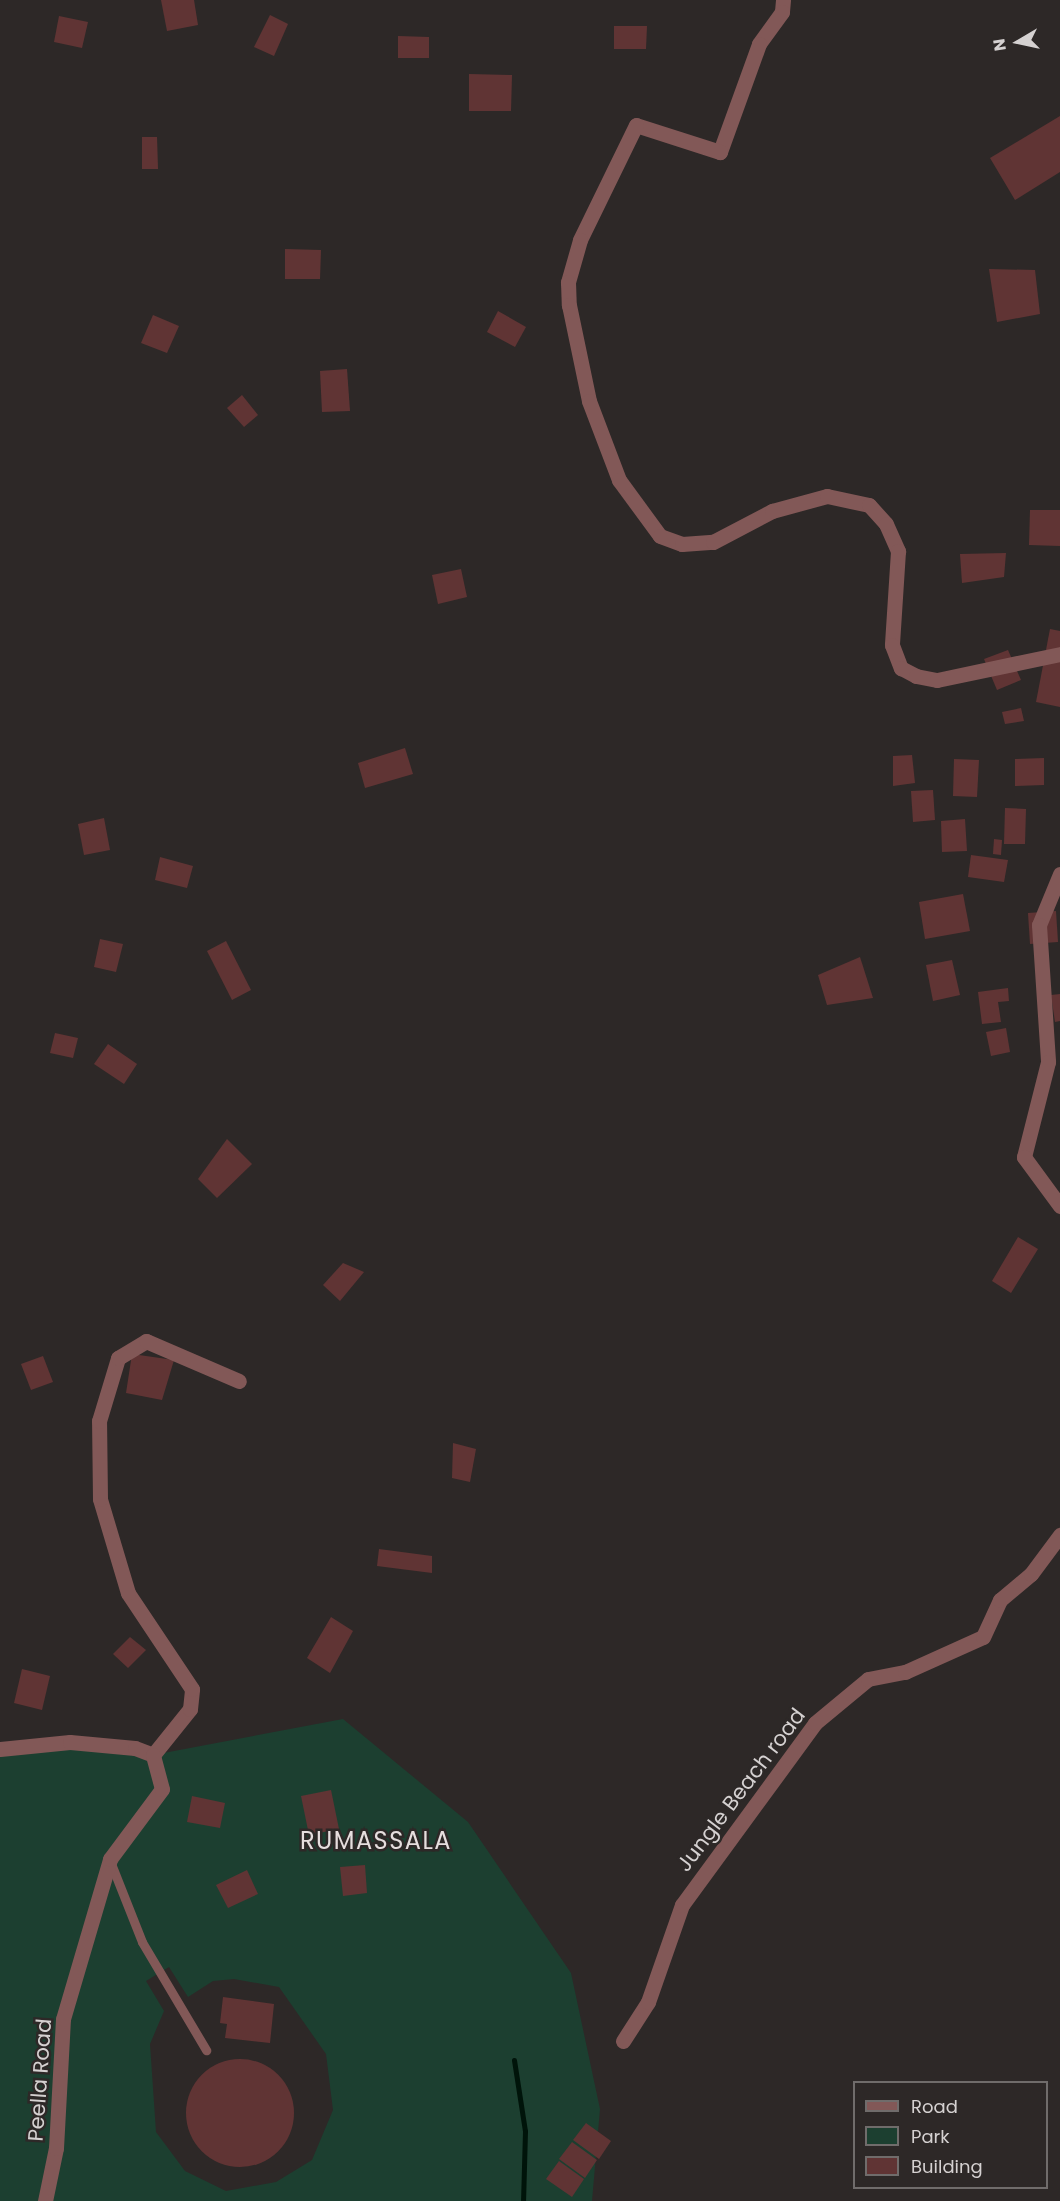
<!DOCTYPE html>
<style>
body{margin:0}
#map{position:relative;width:1060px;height:2201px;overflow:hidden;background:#2d2827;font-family:Poppins,sans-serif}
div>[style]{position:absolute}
.green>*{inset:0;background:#1c3f30}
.stream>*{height:5px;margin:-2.5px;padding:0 2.5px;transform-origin:2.5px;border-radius:2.5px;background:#00140a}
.building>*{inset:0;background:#603434}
.round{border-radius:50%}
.service>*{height:9px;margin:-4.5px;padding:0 4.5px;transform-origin:4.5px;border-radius:4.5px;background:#825857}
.minor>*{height:15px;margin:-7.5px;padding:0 7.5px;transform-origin:7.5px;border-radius:7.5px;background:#825857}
span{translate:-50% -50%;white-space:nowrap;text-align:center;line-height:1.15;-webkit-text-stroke:5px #2d2827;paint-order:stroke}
.street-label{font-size:21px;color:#d5d1d1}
.quarter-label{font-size:24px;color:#e6dede;letter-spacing:1.5px}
.legend{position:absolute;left:853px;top:2081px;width:195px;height:108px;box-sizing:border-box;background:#2d2827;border:2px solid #706c6b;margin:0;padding:8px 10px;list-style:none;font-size:18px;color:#d5d1d1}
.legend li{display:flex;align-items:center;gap:12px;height:30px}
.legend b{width:30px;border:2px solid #706c6b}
.north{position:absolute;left:988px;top:12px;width:60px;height:60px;-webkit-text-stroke:4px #2d2827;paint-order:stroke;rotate:261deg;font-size:16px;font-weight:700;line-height:24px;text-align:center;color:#d5d1d1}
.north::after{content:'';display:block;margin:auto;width:21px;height:27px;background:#d5d1d1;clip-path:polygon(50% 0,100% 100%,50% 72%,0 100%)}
</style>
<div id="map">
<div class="green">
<div style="clip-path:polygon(evenodd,343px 1719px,468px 1822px,571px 1973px,600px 2109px,592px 2201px,0 2201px,0 1749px,26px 1745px,153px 1755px,343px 1719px,169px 1967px,188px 1997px,213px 1981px,234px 1979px,279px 1987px,326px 2054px,333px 2110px,312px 2160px,276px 2182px,226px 2191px,185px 2171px,156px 2132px,150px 2044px,164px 2011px,146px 1981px,169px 1967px)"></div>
</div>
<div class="stream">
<div style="left:514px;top:2060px;width:72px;rotate:81.2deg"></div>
<div style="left:525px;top:2131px;width:70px;rotate:91.6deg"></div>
</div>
<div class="building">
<div style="clip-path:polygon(161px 0,194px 0,198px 25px,167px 31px)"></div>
<div style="clip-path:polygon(270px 15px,288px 24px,274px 56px,254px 47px)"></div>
<div style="clip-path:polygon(59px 16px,88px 22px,82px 48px,54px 42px)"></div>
<div style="clip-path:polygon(614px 26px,647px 26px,646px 49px,614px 49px)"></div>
<div style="clip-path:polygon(398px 36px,429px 37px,429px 58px,398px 58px)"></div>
<div style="clip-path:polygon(469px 74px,512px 75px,511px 111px,469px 111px)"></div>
<div style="clip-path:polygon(1060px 116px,1060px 172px,1015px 200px,990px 158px)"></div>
<div style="clip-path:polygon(142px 137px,157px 137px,158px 169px,142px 169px)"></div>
<div style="clip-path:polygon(285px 249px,321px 250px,320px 279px,285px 279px)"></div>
<div style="clip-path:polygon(989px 269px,1035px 270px,1040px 314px,997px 322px)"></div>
<div style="clip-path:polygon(498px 311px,526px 327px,515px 347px,487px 332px)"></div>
<div style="clip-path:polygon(153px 315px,179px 326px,167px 353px,141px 343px)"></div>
<div style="clip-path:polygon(347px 369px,350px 411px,322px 412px,320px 371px)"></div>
<div style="clip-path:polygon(242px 395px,258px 415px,244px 427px,227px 408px)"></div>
<div style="clip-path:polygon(1030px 510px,1060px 510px,1060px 546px,1029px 545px)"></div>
<div style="clip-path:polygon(1006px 553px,1004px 577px,962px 583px,960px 554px)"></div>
<div style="clip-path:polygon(461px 569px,467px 597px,438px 604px,432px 575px)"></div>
<div style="clip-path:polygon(1050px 629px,1060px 631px,1060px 707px,1036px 702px)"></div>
<div style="clip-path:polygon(1008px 650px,1021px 680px,997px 690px,984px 659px)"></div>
<div style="clip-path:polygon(1021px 708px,1024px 721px,1005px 724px,1002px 712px)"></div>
<div style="clip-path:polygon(405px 748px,413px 774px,365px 788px,358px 763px)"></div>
<div style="clip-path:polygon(912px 755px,915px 783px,893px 786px,893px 756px)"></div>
<div style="clip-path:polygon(1044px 758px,1044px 785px,1015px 786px,1015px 759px)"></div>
<div style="clip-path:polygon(954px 759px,979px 760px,977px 797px,953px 796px)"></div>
<div style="clip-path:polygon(933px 790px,935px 820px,913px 822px,911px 791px)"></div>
<div style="clip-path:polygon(1005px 808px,1026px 809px,1025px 844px,1004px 844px)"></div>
<div style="clip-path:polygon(104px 818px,110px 850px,84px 855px,78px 824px)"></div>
<div style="clip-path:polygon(965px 819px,967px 851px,942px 852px,941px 821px)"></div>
<div style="clip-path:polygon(994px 839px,1002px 840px,1001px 855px,993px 854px)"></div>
<div style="clip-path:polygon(971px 855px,1008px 860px,1004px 882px,968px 877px)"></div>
<div style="clip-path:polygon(160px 857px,193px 866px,187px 888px,155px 880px)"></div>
<div style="clip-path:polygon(963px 894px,970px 931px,925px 939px,919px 902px)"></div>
<div style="clip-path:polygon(1056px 911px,1058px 942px,1030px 944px,1028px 913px)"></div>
<div style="clip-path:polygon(100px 939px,123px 944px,116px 972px,94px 967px)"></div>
<div style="clip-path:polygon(226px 941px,251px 990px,232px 1000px,207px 951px)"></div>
<div style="clip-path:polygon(860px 957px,873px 998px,827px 1005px,818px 975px)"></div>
<div style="clip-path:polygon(952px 960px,960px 995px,933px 1001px,926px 965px)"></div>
<div style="clip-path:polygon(1008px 988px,1009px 1001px,998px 1002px,1001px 1022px,982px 1024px,978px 992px)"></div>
<div style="clip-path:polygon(1060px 994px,1060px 1021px,1055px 1022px,1051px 995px)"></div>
<div style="clip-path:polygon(1006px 1028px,1010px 1052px,991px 1056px,986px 1032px)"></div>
<div style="clip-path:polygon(55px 1033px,78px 1038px,73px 1058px,50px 1053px)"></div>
<div style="clip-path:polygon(108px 1044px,137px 1064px,124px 1084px,94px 1064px)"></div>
<div style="clip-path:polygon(227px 1139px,252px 1164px,217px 1198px,198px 1179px)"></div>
<div style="clip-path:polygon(1018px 1237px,1038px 1249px,1011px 1293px,992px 1281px)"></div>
<div style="clip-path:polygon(343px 1263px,364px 1272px,340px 1301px,323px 1285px)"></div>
<div style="clip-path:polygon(132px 1354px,174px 1360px,162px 1400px,126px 1393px)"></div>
<div style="clip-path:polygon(43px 1356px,53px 1382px,31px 1390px,21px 1364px)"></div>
<div style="clip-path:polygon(453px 1443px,476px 1449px,470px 1482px,452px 1478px)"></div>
<div style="clip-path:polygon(379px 1549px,432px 1556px,432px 1573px,377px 1566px)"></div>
<div style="clip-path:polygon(331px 1617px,353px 1631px,330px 1673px,307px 1658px)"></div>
<div style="clip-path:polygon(130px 1637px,146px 1650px,128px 1668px,113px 1654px)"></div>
<div style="clip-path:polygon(22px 1669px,50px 1676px,42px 1710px,14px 1703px)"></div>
<div style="clip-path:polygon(331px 1790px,339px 1829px,309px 1835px,301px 1796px)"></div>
<div style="clip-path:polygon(192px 1796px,225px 1803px,220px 1828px,187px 1822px)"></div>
<div style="clip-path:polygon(365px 1865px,367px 1893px,343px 1896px,340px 1867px)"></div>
<div style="clip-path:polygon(247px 1870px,258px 1894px,228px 1908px,216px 1885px)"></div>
<div style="clip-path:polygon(223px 1997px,274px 2004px,270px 2043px,225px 2038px,227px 2024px,220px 2023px)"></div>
<div class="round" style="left:186px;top:2059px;width:108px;height:108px"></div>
<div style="clip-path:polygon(586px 2123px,611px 2141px,599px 2159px,573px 2140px)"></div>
<div style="clip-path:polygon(572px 2142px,597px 2160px,585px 2178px,559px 2159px)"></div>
<div style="clip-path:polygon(559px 2161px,584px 2179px,572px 2197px,546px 2179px)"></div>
</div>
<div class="service">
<div style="left:110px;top:1861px;width:87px;rotate:68.4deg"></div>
<div style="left:142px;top:1942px;width:126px;rotate:59.3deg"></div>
</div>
<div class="minor">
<div style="left:783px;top:0;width:12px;rotate:95deg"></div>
<div style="left:782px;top:12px;width:39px;rotate:126deg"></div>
<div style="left:759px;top:44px;width:115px;rotate:109.9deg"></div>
<div style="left:720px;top:152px;width:88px;rotate:-162.2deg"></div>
<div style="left:636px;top:125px;width:128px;rotate:116deg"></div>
<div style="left:580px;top:240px;width:44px;rotate:105.9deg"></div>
<div style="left:568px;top:282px;width:23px;rotate:88deg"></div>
<div style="left:569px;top:305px;width:98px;rotate:78.2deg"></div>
<div style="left:589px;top:401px;width:85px;rotate:69.2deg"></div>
<div style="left:619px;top:480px;width:69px;rotate:53.8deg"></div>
<div style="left:660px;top:536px;width:23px;rotate:20deg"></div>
<div style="left:682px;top:544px;width:31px;rotate:-4deg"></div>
<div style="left:713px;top:542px;width:67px;rotate:-27.7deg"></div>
<div style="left:772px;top:511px;width:57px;rotate:-15.3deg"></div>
<div style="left:827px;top:496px;width:43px;rotate:12.1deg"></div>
<div style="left:869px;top:505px;width:25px;rotate:48deg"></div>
<div style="left:886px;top:524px;width:30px;rotate:66deg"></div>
<div style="left:898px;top:551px;width:94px;rotate:93.7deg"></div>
<div style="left:892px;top:645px;width:25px;rotate:69deg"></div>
<div style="left:901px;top:668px;width:17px;rotate:28deg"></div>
<div style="left:916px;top:676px;width:21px;rotate:11deg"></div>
<div style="left:937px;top:680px;width:126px;rotate:-11.9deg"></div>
<div style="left:1060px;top:874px;width:55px;rotate:112.4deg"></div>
<div style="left:1039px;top:925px;width:137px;rotate:86.2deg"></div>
<div style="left:1048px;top:1062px;width:98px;rotate:104.2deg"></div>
<div style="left:1024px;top:1157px;width:61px;rotate:53.7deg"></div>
<div style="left:0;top:1749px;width:70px;rotate:-5.7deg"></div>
<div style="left:70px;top:1742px;width:65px;rotate:5.3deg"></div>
<div style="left:135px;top:1748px;width:19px;rotate:21deg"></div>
<div style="left:153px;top:1755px;width:59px;rotate:-51.2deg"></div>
<div style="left:190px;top:1709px;width:20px;rotate:-84deg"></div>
<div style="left:192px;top:1689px;width:115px;rotate:-123.7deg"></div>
<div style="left:128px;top:1593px;width:98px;rotate:-106.6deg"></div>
<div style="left:100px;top:1499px;width:78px;rotate:-90.7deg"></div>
<div style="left:99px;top:1421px;width:66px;rotate:-73.2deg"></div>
<div style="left:118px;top:1358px;width:33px;rotate:-31deg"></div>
<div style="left:146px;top:1341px;width:101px;rotate:23.3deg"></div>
<div style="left:623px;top:2041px;width:46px;rotate:-57.3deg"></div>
<div style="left:648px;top:2002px;width:103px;rotate:-70.7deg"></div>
<div style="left:682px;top:1905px;width:225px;rotate:-53.8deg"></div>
<div style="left:815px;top:1723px;width:69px;rotate:-39.7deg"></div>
<div style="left:868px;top:1679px;width:38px;rotate:-11deg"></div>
<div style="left:905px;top:1672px;width:85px;rotate:-24.2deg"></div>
<div style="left:983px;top:1637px;width:41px;rotate:-65.3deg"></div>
<div style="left:1000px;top:1600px;width:40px;rotate:-40deg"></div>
<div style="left:1031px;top:1574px;width:49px;rotate:-53.4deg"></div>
<div style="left:45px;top:2201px;width:54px;rotate:-78.3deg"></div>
<div style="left:56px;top:2148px;width:129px;rotate:-86.9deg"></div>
<div style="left:63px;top:2019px;width:167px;rotate:-73.6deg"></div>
<div style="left:110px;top:1859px;width:87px;rotate:-53.4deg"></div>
<div style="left:162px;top:1789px;width:35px;rotate:-105deg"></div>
</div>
<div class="street-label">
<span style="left:741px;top:1790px;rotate:-53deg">Jungle Beach road</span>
<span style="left:40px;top:2080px;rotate:-86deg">Peella Road</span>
</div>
<div class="quarter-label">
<span style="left:376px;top:1841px">RUMASSALA</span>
</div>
<ul class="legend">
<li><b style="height:8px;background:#825857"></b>Road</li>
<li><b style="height:16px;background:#1c3f30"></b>Park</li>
<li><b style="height:16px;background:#603434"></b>Building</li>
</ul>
<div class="north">N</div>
</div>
